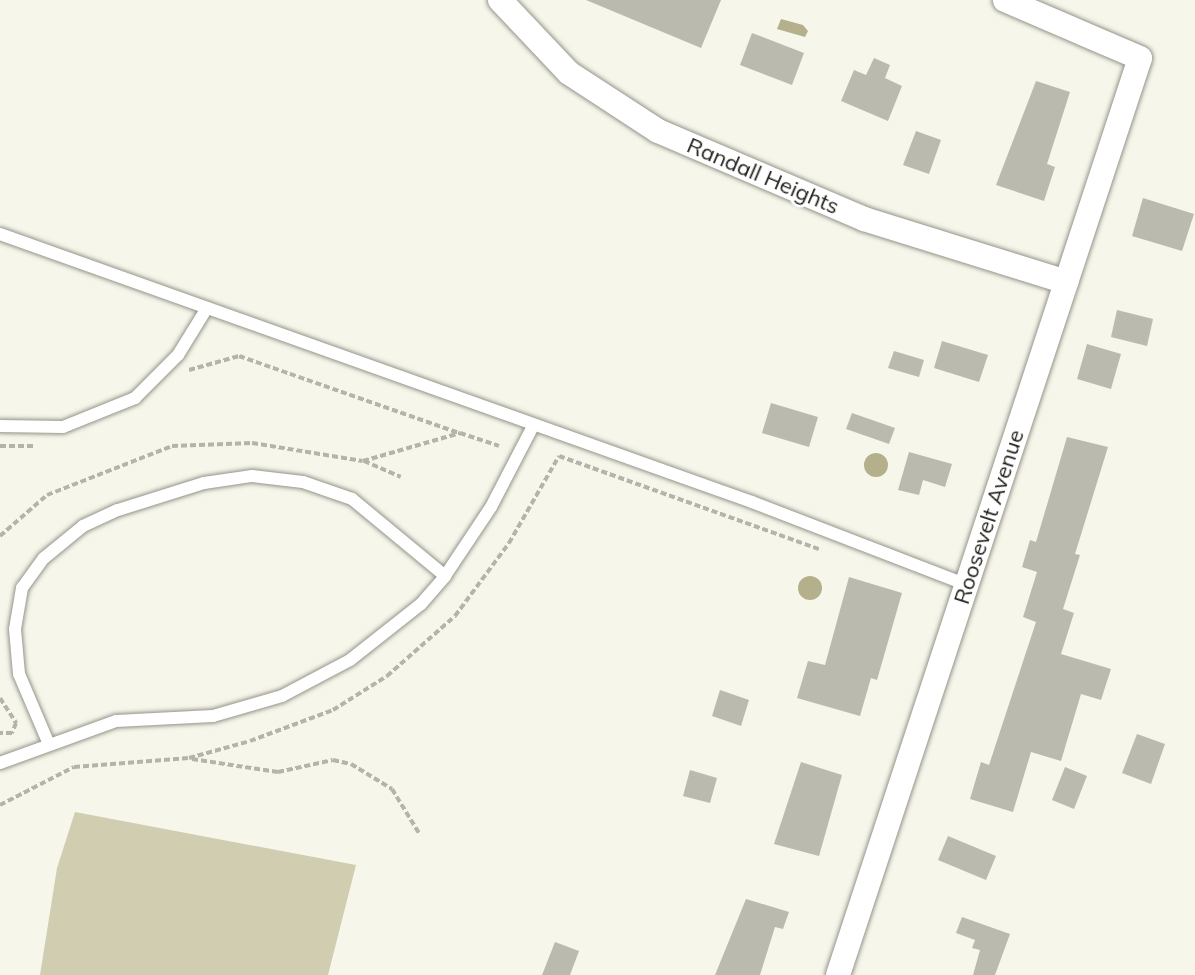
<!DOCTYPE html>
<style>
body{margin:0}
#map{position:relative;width:1195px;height:975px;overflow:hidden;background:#f7f6eb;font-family:Mulish,sans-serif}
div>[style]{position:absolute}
.green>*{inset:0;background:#d0cdb0}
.water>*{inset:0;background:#b4b08c}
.round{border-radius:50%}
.building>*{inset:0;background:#bbbaaf}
.path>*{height:4px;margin-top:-2px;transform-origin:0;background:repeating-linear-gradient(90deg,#b5b4ab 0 6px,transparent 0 9px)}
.roads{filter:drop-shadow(0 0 2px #95948a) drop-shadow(0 0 2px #95948a)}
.service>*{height:12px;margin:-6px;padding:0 6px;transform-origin:6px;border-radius:6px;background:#fff}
.minor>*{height:24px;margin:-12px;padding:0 12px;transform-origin:12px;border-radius:12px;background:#fff}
span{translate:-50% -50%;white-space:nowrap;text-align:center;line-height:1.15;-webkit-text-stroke:6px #fff;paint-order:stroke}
.street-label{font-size:22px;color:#1f1f1b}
</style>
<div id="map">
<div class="green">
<div style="clip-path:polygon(75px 812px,356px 865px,328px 975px,40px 975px,57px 868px)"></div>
</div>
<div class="water">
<div style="clip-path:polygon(781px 19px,803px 25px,808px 31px,805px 37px,777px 29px)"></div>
<div class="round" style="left:864px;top:453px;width:24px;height:24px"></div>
<div class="round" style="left:798px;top:576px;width:24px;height:24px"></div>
</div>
<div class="building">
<div style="clip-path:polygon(586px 0,721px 0,701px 48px)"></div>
<div style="clip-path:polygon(752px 33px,804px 53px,792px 85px,740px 65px)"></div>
<div style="clip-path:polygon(874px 58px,890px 65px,885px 78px,902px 86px,888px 121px,841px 101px,854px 70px,866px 75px)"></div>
<div style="clip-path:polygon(1036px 81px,1070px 92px,1047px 164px,1055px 167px,1044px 201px,996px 185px)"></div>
<div style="clip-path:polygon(916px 131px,941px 140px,929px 174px,903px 165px)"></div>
<div style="clip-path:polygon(1143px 198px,1194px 214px,1182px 251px,1132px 236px)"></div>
<div style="clip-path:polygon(1117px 310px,1153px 319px,1147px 346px,1111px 337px)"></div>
<div style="clip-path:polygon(942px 341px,988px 355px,979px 382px,934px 368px)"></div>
<div style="clip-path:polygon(1087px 344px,1121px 354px,1111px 389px,1077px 379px)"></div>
<div style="clip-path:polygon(894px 351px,924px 360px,919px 377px,888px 368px)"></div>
<div style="clip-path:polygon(771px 403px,818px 417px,809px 447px,762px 433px)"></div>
<div style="clip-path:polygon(852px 413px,895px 428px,889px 444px,846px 429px)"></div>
<div style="clip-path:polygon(1067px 437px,1108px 447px,1075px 554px,1080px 555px,1063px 609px,1074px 613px,1061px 654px,1111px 669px,1101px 700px,1081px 694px,1061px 761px,1031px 752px,1013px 812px,970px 799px,981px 762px,989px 765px,1036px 622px,1023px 617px,1037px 572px,1022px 567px,1030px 540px,1036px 542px)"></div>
<div style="clip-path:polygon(909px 452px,952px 464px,945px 487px,923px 480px,919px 495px,898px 490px)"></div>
<div style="clip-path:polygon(849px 577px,902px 593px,877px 680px,871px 678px,860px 716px,797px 698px,808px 661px,825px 665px)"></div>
<div style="clip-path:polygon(720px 690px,749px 700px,741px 726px,712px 716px)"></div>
<div style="clip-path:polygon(1137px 734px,1165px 744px,1151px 784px,1122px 773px)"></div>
<div style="clip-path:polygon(801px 762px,842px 775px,819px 856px,774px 844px)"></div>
<div style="clip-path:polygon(1065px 767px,1087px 776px,1074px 809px,1052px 800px)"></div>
<div style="clip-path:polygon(690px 770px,717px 778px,710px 803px,683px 796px)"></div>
<div style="clip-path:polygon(948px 836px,996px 856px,986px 880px,938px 860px)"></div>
<div style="clip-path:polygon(746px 899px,789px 912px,783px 929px,775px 927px,760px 975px,715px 975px)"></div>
<div style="clip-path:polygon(962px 917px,1010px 934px,995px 975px,973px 975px,980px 950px,972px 948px,975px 940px,956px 933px)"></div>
<div style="clip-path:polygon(555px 942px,579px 951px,570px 975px,542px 975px)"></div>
</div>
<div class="path">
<div style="left:189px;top:370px;width:52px;rotate:-15.6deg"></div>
<div style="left:239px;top:356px;width:233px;rotate:19.3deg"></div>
<div style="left:0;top:446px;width:35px"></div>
<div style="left:364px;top:461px;width:40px;rotate:23.4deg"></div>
<div style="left:0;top:536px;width:62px;rotate:-41.1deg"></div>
<div style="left:47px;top:495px;width:134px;rotate:-21.4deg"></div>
<div style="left:172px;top:446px;width:80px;rotate:-2.1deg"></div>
<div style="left:252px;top:443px;width:112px;rotate:9.2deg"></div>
<div style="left:363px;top:461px;width:101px;rotate:-16.1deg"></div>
<div style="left:460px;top:433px;width:41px;rotate:18.4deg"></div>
<div style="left:0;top:698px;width:30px;rotate:57deg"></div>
<div style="left:16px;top:723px;width:11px;rotate:112deg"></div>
<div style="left:12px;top:733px;width:12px;rotate:180deg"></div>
<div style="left:192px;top:759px;width:87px;rotate:8.6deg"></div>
<div style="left:278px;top:772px;width:56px;rotate:-12.3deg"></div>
<div style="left:333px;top:760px;width:18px;rotate:13deg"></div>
<div style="left:351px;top:764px;width:48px;rotate:31.4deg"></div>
<div style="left:392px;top:789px;width:52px;rotate:58.5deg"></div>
<div style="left:0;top:805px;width:83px;rotate:-27.2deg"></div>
<div style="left:74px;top:767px;width:115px;rotate:-4.5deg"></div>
<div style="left:189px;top:758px;width:63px;rotate:-15.6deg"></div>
<div style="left:250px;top:741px;width:89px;rotate:-20.5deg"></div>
<div style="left:333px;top:710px;width:64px;rotate:-32.2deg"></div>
<div style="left:387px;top:676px;width:91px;rotate:-41.4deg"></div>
<div style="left:455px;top:616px;width:91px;rotate:-53.5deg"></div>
<div style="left:509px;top:543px;width:100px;rotate:-60.1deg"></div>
<div style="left:559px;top:456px;width:279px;rotate:19.7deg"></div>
</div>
<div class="roads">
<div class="service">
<div style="left:0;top:234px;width:798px;rotate:19.62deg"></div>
<div style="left:752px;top:502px;width:230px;rotate:21.1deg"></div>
<div style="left:0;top:426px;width:63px;rotate:0.9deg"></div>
<div style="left:63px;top:427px;width:78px;rotate:-21.9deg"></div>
<div style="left:135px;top:398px;width:61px;rotate:-45deg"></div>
<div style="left:178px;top:355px;width:55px;rotate:-58.3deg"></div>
<div style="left:48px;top:742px;width:74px;rotate:-113.1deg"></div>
<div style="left:19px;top:674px;width:45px;rotate:-95.1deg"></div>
<div style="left:15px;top:629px;width:42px;rotate:-80.3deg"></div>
<div style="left:22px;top:588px;width:37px;rotate:-54deg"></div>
<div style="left:44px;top:558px;width:50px;rotate:-39.4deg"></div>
<div style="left:83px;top:526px;width:38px;rotate:-25deg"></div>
<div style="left:118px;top:510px;width:90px;rotate:-17.4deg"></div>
<div style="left:204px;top:483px;width:49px;rotate:-8.3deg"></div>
<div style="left:252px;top:476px;width:51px;rotate:6.7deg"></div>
<div style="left:303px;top:482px;width:52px;rotate:19.1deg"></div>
<div style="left:352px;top:499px;width:121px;rotate:39.6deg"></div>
<div style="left:0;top:763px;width:123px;rotate:-19.9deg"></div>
<div style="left:116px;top:721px;width:97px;rotate:-3deg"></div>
<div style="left:213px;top:716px;width:72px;rotate:-16.2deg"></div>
<div style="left:282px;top:696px;width:77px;rotate:-27.9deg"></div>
<div style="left:350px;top:660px;width:90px;rotate:-38.3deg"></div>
<div style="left:421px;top:604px;width:37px;rotate:-49deg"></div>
<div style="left:445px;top:576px;width:83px;rotate:-56.3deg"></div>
<div style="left:491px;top:507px;width:93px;rotate:-62.6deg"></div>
</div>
<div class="minor">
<div style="left:500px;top:0;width:100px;rotate:46.6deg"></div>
<div style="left:569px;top:73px;width:106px;rotate:33.1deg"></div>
<div style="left:658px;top:131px;width:224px;rotate:23.1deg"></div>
<div style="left:864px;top:219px;width:212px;rotate:17.3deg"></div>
<div style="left:838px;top:975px;width:965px;rotate:-71.77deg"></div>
<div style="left:1140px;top:58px;width:147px;rotate:-156.8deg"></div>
</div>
</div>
<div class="street-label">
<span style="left:763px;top:176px;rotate:23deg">Randall Heights</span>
<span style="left:989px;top:517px;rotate:-72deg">Roosevelt Avenue</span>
</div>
</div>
